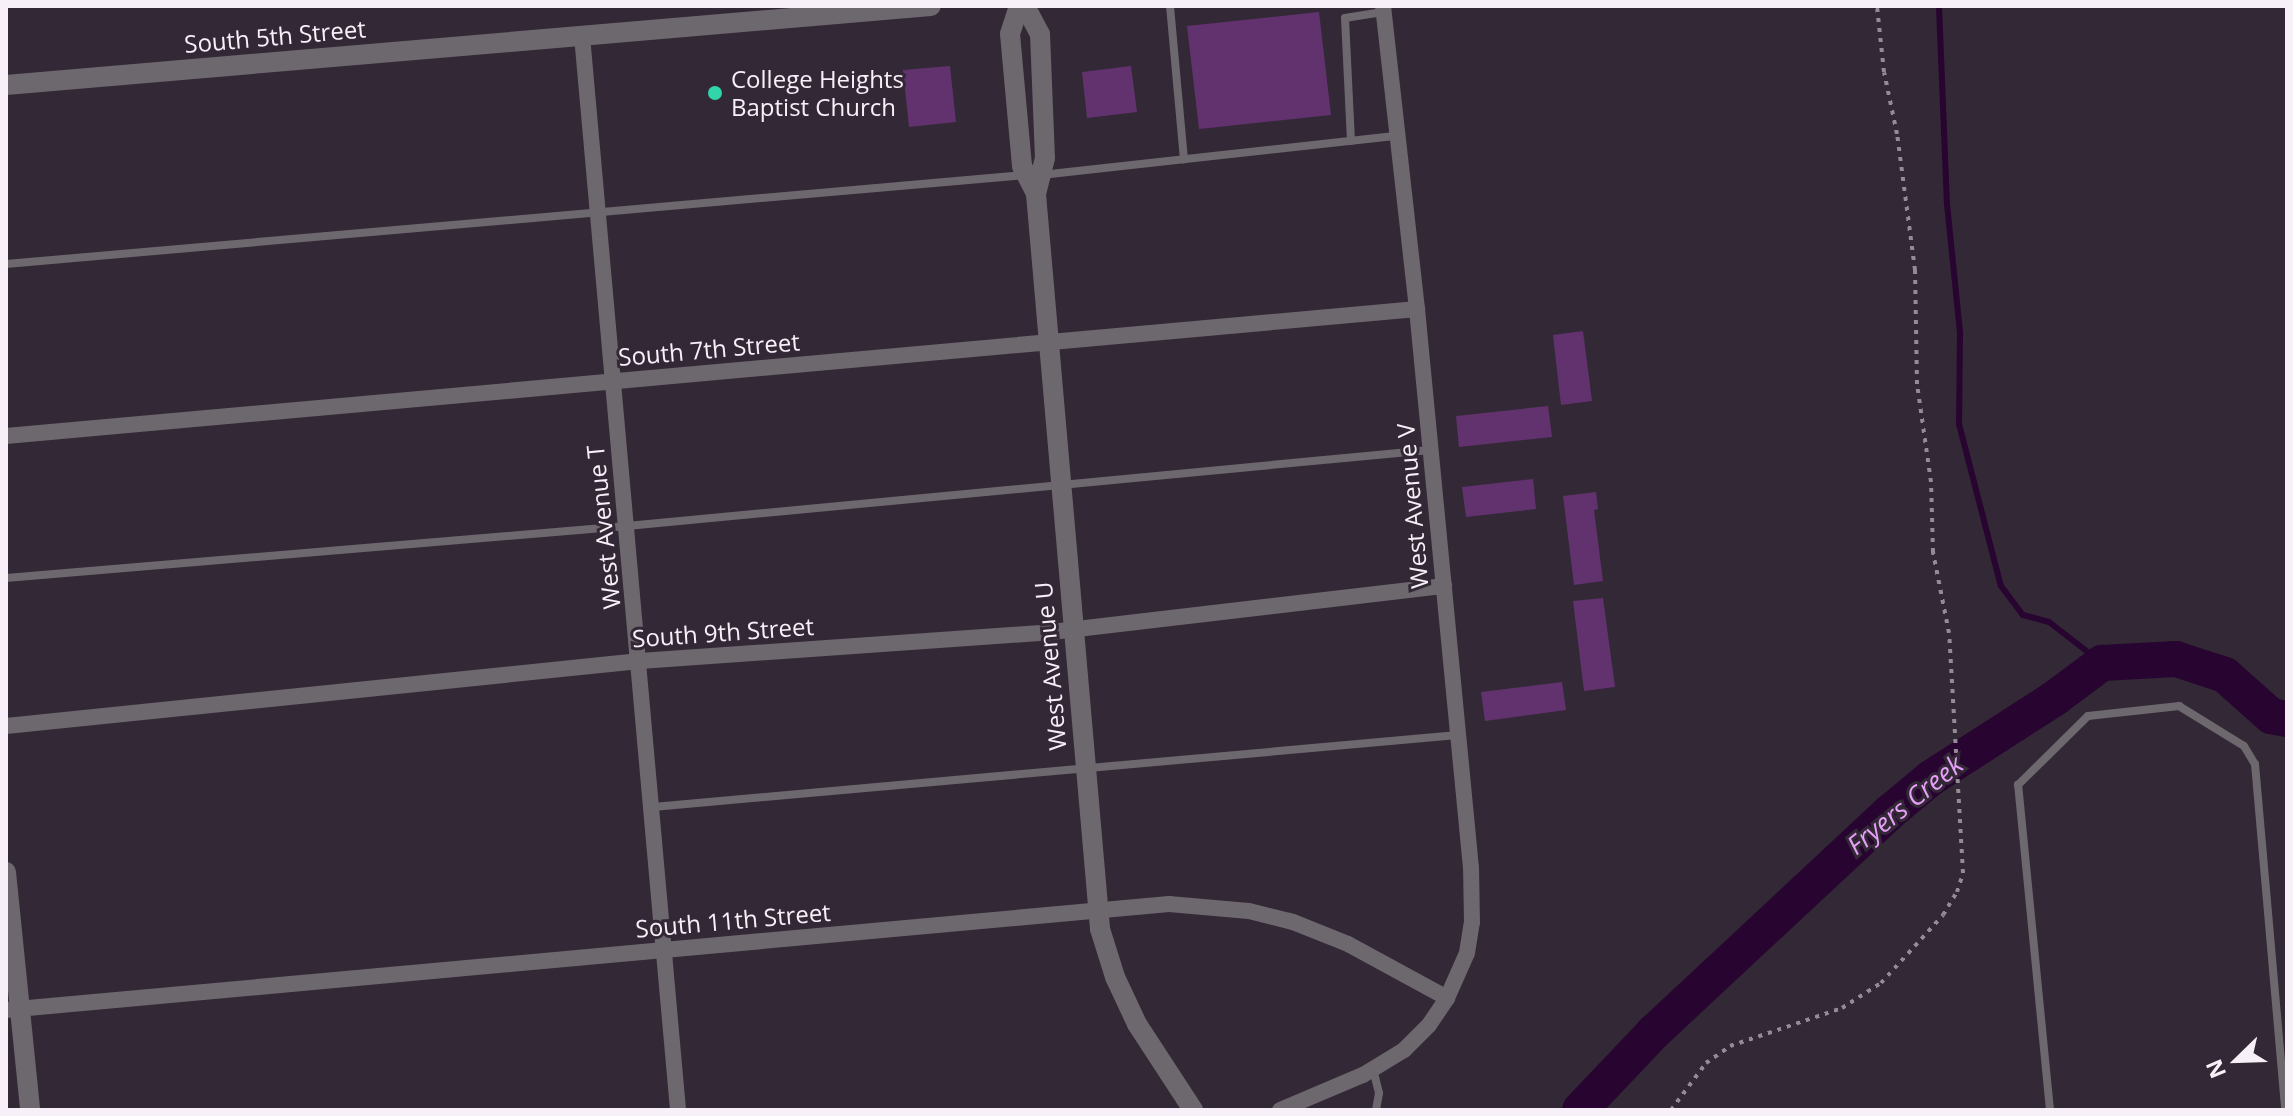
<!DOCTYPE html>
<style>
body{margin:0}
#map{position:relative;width:2293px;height:1116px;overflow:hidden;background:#332836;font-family:"Open Sans",sans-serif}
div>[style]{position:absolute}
.stream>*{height:6px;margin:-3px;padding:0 3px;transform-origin:3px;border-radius:3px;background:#280430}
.river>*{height:36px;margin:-18px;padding:0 18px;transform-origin:18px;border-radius:18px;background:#280430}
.building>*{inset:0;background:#62326e}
.path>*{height:4px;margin-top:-2px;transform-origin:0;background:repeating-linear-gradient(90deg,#948b96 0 4px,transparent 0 10px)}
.service>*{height:8px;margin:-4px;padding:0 4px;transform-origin:4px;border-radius:4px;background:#6d676e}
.minor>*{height:16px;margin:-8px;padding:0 8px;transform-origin:8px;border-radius:8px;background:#6d676e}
.tertiary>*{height:20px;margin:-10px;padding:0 10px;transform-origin:10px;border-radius:10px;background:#6d676e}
.dots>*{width:22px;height:22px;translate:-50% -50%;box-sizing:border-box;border:4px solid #332836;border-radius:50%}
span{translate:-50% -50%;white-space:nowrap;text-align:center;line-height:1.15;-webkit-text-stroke:6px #332836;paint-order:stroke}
.street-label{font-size:24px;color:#f7f0f9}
.poi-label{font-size:24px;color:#f7f0f9}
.left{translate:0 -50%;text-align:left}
.water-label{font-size:26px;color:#e6a0f7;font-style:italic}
.frame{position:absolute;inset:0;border:8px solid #f7f0f9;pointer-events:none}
.north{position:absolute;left:2197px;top:1020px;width:80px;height:80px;-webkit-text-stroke:6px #332836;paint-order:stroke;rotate:247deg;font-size:22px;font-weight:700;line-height:32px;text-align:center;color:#f7f0f9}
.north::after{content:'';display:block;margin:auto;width:28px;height:36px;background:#f7f0f9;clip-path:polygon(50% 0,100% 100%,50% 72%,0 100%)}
</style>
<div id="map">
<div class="stream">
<div style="left:1939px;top:6px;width:198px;rotate:87.7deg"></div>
<div style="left:1947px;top:204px;width:130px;rotate:84.2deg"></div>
<div style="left:1960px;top:333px;width:91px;rotate:90.6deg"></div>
<div style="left:1959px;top:424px;width:167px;rotate:75.5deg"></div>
<div style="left:2001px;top:586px;width:36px;rotate:53deg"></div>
<div style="left:2023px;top:615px;width:27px;rotate:15deg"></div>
<div style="left:2049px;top:622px;width:67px;rotate:37.7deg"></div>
</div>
<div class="river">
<div style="left:1580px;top:1110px;width:108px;rotate:-46.5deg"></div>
<div style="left:1654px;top:1032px;width:323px;rotate:-43deg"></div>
<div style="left:1890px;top:812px;width:53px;rotate:-39.7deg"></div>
<div style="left:1931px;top:778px;width:148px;rotate:-32.8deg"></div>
<div style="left:2055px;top:698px;width:59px;rotate:-36.7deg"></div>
<div style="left:2102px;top:663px;width:74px;rotate:-3.1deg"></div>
<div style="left:2176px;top:659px;width:52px;rotate:18.1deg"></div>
<div style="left:2225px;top:675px;width:62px;rotate:41.7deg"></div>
<div style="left:2271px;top:716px;width:16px;rotate:11deg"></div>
</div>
<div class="building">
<div style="clip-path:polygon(1319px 12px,1331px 115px,1199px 129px,1187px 26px)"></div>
<div style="clip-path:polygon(950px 66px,956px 122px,909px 127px,903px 70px)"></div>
<div style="clip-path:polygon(1131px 66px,1137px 112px,1087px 118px,1082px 72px)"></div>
<div style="clip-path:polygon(1583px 331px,1592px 401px,1561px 405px,1553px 335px)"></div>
<div style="clip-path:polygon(1548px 406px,1552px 437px,1459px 447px,1456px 416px)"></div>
<div style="clip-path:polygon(1533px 479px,1536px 509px,1466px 517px,1462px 487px)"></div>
<div style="clip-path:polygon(1596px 492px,1598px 509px,1594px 510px,1603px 581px,1574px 585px,1563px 496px)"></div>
<div style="clip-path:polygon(1603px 598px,1615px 687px,1584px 691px,1573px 601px)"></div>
<div style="clip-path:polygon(1562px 682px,1566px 710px,1485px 721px,1481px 692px)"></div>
</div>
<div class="path">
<div style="left:1671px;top:1110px;width:59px;rotate:-53.3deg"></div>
<div style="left:1706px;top:1063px;width:29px;rotate:-35deg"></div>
<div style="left:1730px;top:1046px;width:118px;rotate:-18.7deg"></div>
<div style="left:1842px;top:1008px;width:46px;rotate:-32.7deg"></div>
<div style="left:1881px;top:983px;width:92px;rotate:-47.6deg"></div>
<div style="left:1943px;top:915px;width:27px;rotate:-59deg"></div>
<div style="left:1957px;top:892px;width:20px;rotate:-72deg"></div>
<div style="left:1963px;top:873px;width:240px;rotate:-93.3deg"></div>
<div style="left:1949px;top:633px;width:83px;rotate:-101.2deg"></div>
<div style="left:1933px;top:552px;width:70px;rotate:-91.6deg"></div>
<div style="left:1931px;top:482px;width:99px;rotate:-98.1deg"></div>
<div style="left:1917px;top:384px;width:114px;rotate:-91deg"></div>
<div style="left:1915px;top:270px;width:137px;rotate:-97.5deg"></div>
<div style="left:1897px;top:134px;width:63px;rotate:-101.8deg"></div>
<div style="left:1884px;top:72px;width:66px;rotate:-96.1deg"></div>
</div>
<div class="service">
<div style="left:1170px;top:6px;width:154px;rotate:84.8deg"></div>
<div style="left:1351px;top:141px;width:123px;rotate:-92.8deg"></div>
<div style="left:1345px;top:18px;width:38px;rotate:-9deg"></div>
<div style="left:1041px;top:175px;width:358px;rotate:-6.3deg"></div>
<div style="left:6px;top:264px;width:1023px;rotate:-4.99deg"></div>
<div style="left:6px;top:578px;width:623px;rotate:-4.79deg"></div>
<div style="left:627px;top:526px;width:807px;rotate:-5.41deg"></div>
<div style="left:653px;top:807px;width:808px;rotate:-5.11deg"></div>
<div style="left:1373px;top:1069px;width:25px;rotate:76deg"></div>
<div style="left:1379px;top:1093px;width:17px;rotate:100deg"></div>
<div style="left:2050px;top:1110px;width:327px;rotate:-95.6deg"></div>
<div style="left:2018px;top:785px;width:98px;rotate:-44.6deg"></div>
<div style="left:2088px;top:716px;width:92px;rotate:-6.3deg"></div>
<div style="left:2179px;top:706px;width:76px;rotate:31.6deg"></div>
<div style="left:2244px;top:746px;width:21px;rotate:59deg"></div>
<div style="left:2255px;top:764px;width:347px;rotate:85deg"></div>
</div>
<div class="minor">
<div style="left:582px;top:36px;width:1078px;rotate:84.89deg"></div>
<div style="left:6px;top:436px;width:1417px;rotate:-5.14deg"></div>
<div style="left:6px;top:726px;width:637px;rotate:-5.85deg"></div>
<div style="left:640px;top:661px;width:404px;rotate:-4deg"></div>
<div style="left:1043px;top:633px;width:404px;rotate:-6.7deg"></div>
<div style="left:6px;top:1010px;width:1168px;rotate:-5.21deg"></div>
<div style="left:1169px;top:904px;width:80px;rotate:5deg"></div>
<div style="left:1249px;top:911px;width:45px;rotate:14deg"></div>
<div style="left:1293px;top:922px;width:59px;rotate:21.8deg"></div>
<div style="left:1348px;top:944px;width:113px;rotate:28.6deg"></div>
<div style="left:1280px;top:1110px;width:90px;rotate:-22.9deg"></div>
<div style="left:1363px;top:1075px;width:48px;rotate:-31.4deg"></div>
<div style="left:1404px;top:1050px;width:35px;rotate:-45deg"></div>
<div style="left:1429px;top:1025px;width:32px;rotate:-56deg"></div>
<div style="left:1447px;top:998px;width:49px;rotate:-66deg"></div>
<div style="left:1467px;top:953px;width:30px;rotate:-81deg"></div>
<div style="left:1472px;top:923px;width:55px;rotate:-91deg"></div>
<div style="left:1471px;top:868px;width:562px;rotate:-95.52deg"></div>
<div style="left:1417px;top:309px;width:305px;rotate:-96.4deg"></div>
</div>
<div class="tertiary">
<div style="left:1019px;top:6px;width:29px;rotate:108deg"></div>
<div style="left:1010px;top:34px;width:133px;rotate:84.8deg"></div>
<div style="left:1022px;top:166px;width:31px;rotate:63deg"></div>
<div style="left:1025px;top:6px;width:32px;rotate:62deg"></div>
<div style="left:1040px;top:34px;width:124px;rotate:87.7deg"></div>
<div style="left:1045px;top:158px;width:37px;rotate:104deg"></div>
<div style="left:1036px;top:194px;width:738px;rotate:85.02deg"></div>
<div style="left:1100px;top:929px;width:50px;rotate:72.6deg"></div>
<div style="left:1115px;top:977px;width:52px;rotate:64.9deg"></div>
<div style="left:1137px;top:1024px;width:103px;rotate:56.9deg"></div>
<div style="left:6px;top:85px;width:928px;rotate:-4.88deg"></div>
<div style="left:6px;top:872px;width:239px;rotate:84.2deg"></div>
</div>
<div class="dots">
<div style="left:715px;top:93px;background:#32d4a9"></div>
</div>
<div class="street-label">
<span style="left:275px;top:36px;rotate:-5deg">South 5th Street</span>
<span style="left:709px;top:349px;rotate:-5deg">South 7th Street</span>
<span style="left:1412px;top:506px;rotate:-95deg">West Avenue V</span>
<span style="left:603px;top:527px;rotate:-96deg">West Avenue T</span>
<span style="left:723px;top:632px;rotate:-4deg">South 9th Street</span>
<span style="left:1050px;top:666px;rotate:-95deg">West Avenue U</span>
<span style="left:733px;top:920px;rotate:-5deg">South 11th Street</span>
</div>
<div class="poi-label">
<span class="left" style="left:731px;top:93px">College Heights<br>Baptist Church</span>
</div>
<div class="water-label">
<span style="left:1905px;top:805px;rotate:-39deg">Fryers Creek</span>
</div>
<div class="frame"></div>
<div class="north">N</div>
</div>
